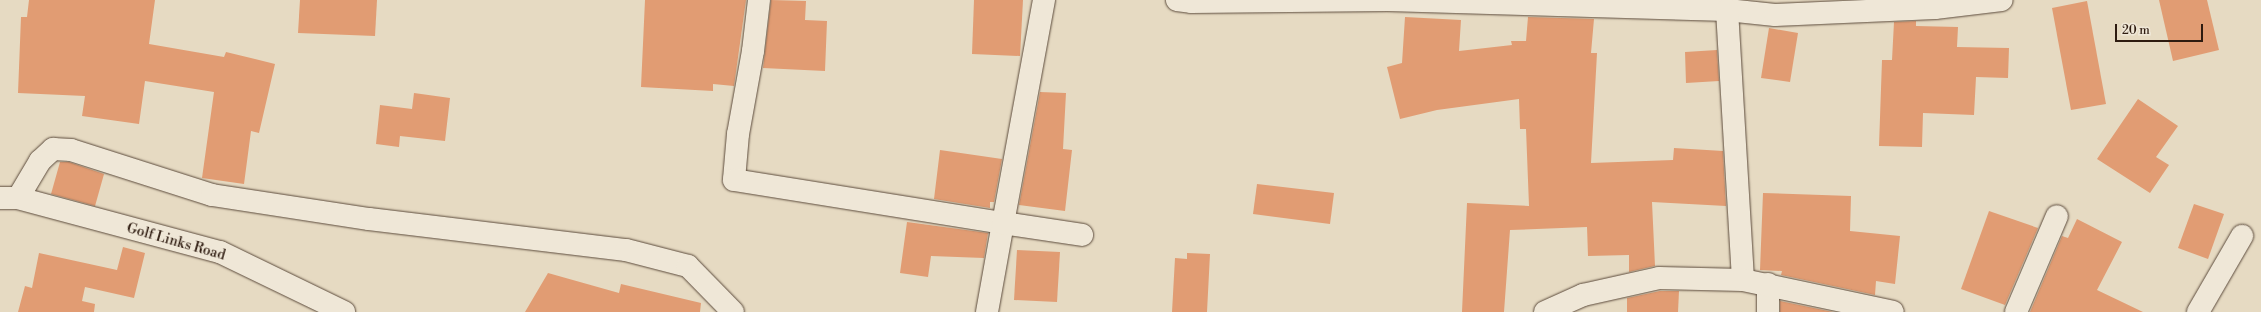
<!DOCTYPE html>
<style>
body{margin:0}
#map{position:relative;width:2261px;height:312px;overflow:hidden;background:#e6dac2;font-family:"Libre Bodoni",serif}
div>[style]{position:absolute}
.building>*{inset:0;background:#e19c73}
.roads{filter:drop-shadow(0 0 1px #5c4b3c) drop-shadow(0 0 1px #5c4b3c)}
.minor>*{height:22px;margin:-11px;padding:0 11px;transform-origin:11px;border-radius:11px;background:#efe7d7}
span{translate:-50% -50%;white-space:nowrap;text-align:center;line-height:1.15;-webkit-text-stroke:3.5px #efe7d7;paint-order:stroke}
.street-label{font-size:14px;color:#2e1b10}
.scale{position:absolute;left:2115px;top:24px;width:88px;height:18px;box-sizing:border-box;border:2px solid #2e1b10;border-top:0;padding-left:5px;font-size:12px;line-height:14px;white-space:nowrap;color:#2e1b10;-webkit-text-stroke:3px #efe7d7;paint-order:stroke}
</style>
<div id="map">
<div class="building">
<div style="clip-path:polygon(29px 0,155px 0,149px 44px,224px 57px,226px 52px,275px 64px,259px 133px,251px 131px,244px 184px,202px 178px,214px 92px,145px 81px,139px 124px,82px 116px,85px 96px,18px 93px,21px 17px,27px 17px)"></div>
<div style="clip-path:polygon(300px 0,377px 0,375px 36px,298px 33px)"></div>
<div style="clip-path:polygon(645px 0,746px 0,734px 86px,713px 84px,713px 91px,641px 87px)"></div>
<div style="clip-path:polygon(771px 0,806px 1px,805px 20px,827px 21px,825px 71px,763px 68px)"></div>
<div style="clip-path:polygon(974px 0,1023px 0,1020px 56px,972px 54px)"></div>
<div style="clip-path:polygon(2159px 0,2207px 0,2219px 50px,2173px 61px)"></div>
<div style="clip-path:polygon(2087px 1px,2106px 104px,2071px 110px,2052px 8px)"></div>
<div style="clip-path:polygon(1405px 17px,1461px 20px,1459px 51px,1512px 45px,1511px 41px,1526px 41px,1528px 17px,1594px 19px,1591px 53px,1597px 53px,1591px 163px,1673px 160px,1674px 148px,1723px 151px,1726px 206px,1652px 202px,1655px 266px,1629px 272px,1629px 255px,1588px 256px,1587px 227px,1510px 230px,1504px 312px,1462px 312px,1467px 203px,1529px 206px,1526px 129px,1520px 129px,1519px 99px,1437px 110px,1400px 119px,1387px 67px,1402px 63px)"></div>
<div style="clip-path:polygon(1916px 21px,1916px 26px,1958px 27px,1957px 47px,2009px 48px,2008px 78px,1976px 77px,1974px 115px,1923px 113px,1922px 147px,1879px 146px,1882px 60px,1892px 60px,1894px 22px)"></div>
<div style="clip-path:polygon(1769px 28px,1798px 33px,1790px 82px,1761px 78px)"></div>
<div style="clip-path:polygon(1717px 50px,1719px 81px,1686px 83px,1685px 52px)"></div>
<div style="clip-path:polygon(1040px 92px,1066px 93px,1063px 149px,1072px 150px,1065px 211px,1019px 205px)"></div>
<div style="clip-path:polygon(414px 93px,450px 98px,445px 141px,400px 136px,399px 147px,376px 144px,380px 105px,412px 109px)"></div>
<div style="clip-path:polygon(2138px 99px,2178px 126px,2156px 157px,2169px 165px,2150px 193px,2097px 159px)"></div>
<div style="clip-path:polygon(940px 150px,1002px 159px,994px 202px,990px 202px,990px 208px,934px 199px)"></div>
<div style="clip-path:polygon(60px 162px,69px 162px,104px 174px,95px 206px,51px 194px)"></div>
<div style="clip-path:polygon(1257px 184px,1334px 193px,1330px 224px,1253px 214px)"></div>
<div style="clip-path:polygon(1763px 193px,1851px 196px,1850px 231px,1900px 236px,1895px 284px,1876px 281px,1875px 295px,1781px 275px,1782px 271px,1760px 270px)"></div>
<div style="clip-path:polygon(2194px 204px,2224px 214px,2208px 259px,2178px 248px)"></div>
<div style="clip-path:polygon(1989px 211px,2038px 228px,2005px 305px,1961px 289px)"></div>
<div style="clip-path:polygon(2077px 219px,2122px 242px,2097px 290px,2143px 312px,2030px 312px,2062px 236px,2068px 238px)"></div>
<div style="clip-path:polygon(907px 222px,988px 233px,984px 258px,931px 256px,928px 277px,900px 273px)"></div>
<div style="clip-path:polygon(123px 247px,145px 253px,134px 298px,85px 287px,82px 301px,95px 304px,94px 312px,18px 312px,25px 286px,32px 288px,39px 253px,117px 270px)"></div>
<div style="clip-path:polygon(1017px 250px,1060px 252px,1057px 302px,1014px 300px)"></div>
<div style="clip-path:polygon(1187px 253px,1210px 254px,1207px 312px,1172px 312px,1175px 258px,1187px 259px)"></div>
<div style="clip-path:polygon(548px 273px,619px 293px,621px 284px,701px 303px,700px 312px,525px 312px)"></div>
<div style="clip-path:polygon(1660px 291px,1679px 291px,1678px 312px,1627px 312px,1627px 298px)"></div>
<div style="clip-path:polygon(1780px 301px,1833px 312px,1780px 312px)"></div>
</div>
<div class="roads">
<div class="minor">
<div style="left:759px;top:0;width:51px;rotate:96.7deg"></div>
<div style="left:753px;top:51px;width:84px;rotate:100.2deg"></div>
<div style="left:738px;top:134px;width:46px;rotate:95deg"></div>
<div style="left:734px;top:180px;width:272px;rotate:9.1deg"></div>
<div style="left:1003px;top:223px;width:90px;rotate:100.2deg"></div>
<div style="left:1044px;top:0;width:227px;rotate:100.4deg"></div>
<div style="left:1003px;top:223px;width:80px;rotate:8.6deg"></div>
<div style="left:1177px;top:0;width:14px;rotate:8deg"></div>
<div style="left:1191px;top:2px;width:197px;rotate:-0.6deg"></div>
<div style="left:1388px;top:0;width:339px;rotate:1.7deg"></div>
<div style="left:1727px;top:10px;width:48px;rotate:5.9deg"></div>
<div style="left:1775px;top:15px;width:160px;rotate:-2.5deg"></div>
<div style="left:1935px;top:8px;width:67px;rotate:-6.8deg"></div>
<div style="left:1727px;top:10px;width:270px;rotate:86.6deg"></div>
<div style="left:0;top:198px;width:18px"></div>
<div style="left:18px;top:198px;width:209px;rotate:15deg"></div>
<div style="left:220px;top:252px;width:138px;rotate:25.8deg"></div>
<div style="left:18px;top:198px;width:43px;rotate:-59.3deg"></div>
<div style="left:40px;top:161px;width:18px;rotate:-43deg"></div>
<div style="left:53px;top:149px;width:18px;rotate:3deg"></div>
<div style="left:71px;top:150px;width:148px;rotate:17.7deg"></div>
<div style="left:212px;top:195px;width:159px;rotate:8.7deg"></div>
<div style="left:369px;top:219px;width:259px;rotate:6.9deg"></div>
<div style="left:626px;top:250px;width:64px;rotate:14.5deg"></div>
<div style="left:688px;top:266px;width:64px;rotate:45.6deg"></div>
<div style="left:1768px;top:284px;width:28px;rotate:90deg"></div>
<div style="left:1545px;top:312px;width:42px;rotate:-24.1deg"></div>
<div style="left:1583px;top:295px;width:78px;rotate:-12.6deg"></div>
<div style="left:1659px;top:278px;width:84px;rotate:1.4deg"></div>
<div style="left:1743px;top:280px;width:153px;rotate:12deg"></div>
<div style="left:2016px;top:312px;width:104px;rotate:-66.9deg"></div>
<div style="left:2198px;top:312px;width:88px;rotate:-59.9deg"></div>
</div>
</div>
<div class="street-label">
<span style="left:176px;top:242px;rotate:16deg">Golf Links Road</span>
</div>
<div class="scale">20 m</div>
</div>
